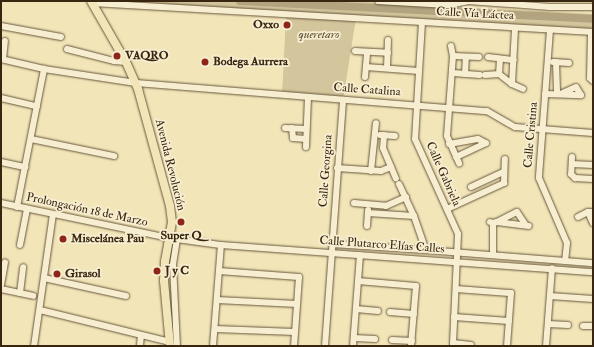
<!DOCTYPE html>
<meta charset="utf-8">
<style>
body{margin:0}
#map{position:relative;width:594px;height:347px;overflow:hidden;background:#f2e5b8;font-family:"IM FELL Double Pica",serif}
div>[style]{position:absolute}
.green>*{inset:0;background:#d3c59c}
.river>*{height:8px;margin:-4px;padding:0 4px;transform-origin:4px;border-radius:4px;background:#b3a47f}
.roads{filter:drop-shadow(0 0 1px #67563b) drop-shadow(0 0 1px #67563b)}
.minor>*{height:6px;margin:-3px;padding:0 3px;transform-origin:3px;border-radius:3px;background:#f7eed1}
.major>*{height:8px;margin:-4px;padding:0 4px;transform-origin:4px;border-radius:4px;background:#f2e5b8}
.dots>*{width:11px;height:11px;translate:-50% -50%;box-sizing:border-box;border:2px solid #f7eed1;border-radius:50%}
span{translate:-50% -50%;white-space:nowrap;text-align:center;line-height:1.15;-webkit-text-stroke:3.5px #f7eed1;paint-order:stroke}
.street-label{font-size:12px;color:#392611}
.poi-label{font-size:12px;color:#392611;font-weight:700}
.right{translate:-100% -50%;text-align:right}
.left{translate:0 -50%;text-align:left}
.park-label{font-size:12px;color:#604e34;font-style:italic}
.frame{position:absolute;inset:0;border:2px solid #392611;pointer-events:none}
</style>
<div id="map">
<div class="green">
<div style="clip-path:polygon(91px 1px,346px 1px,593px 14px,593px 29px,356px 18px,343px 100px,282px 95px,286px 17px,92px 3px)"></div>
</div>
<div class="river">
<div style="left:240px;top:1px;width:353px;rotate:2.9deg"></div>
</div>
<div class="roads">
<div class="minor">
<div style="left:378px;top:1px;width:70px;rotate:3.3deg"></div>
<div style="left:448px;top:5px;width:20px;rotate:-11deg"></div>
<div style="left:468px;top:1px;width:82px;rotate:4.2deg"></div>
<div style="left:550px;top:7px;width:43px"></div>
<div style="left:92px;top:3px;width:502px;rotate:3.31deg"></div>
<div style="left:422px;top:22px;width:117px;rotate:93.4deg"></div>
<div style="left:415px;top:139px;width:104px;rotate:65.6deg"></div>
<div style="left:458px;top:234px;width:112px;rotate:92.6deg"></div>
<div style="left:1px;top:26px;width:61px;rotate:10.4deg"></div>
<div style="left:550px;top:30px;width:148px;rotate:94.3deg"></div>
<div style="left:539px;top:178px;width:71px;rotate:66.7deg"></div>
<div style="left:567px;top:243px;width:18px;rotate:96deg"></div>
<div style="left:591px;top:32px;width:46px;rotate:91.2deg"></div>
<div style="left:590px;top:78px;width:4px;rotate:45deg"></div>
<div style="left:451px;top:46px;width:10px;rotate:79deg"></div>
<div style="left:453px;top:56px;width:80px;rotate:94.3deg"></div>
<div style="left:447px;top:136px;width:30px;rotate:66deg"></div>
<div style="left:67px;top:49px;width:49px;rotate:14.3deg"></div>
<div style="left:114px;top:61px;width:12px;rotate:5deg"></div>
<div style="left:355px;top:51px;width:33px;rotate:3deg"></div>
<div style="left:453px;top:56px;width:26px;rotate:2deg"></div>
<div style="left:488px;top:57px;width:26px;rotate:7deg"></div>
<div style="left:1px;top:59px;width:44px;rotate:13.1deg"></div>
<div style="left:44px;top:69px;width:93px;rotate:8.7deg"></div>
<div style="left:136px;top:83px;width:352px;rotate:4.6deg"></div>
<div style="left:487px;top:111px;width:32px;rotate:30deg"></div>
<div style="left:515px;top:127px;width:78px;rotate:4.4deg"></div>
<div style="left:3px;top:59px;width:18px;rotate:-84deg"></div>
<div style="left:553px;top:62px;width:16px;rotate:4deg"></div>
<div style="left:556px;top:62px;width:32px;rotate:88deg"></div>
<div style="left:366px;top:67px;width:53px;rotate:4.3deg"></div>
<div style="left:387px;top:68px;width:28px;rotate:-88deg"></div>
<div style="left:453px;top:73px;width:27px;rotate:4deg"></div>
<div style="left:465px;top:74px;width:17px;rotate:-87deg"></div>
<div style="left:499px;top:74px;width:15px;rotate:-86deg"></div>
<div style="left:485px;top:75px;width:14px;rotate:-4deg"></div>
<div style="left:499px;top:74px;width:16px;rotate:38deg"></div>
<div style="left:512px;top:84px;width:12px;rotate:24deg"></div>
<div style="left:365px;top:77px;width:25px;rotate:-85deg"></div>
<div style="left:512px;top:84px;width:56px;rotate:-86.9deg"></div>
<div style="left:545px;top:94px;width:36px;rotate:2deg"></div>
<div style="left:581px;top:95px;width:9px;rotate:-122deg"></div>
<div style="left:576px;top:87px;width:17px;rotate:156deg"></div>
<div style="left:1px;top:98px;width:37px;rotate:13deg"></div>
<div style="left:285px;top:128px;width:21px;rotate:3deg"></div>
<div style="left:292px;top:128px;width:10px;rotate:84deg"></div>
<div style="left:293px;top:138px;width:13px;rotate:4deg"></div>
<div style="left:380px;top:135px;width:15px;rotate:4deg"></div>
<div style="left:384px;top:135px;width:13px;rotate:94deg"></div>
<div style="left:383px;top:148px;width:33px;rotate:67deg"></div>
<div style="left:31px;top:139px;width:85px;rotate:11.6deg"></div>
<div style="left:449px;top:144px;width:29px;rotate:-10deg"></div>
<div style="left:478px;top:139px;width:9px;rotate:27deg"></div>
<div style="left:306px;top:147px;width:50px;rotate:-87.7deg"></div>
<div style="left:456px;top:157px;width:33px;rotate:-25deg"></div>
<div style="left:572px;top:157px;width:17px;rotate:93deg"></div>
<div style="left:571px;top:174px;width:6px;rotate:45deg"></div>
<div style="left:575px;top:178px;width:18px;rotate:3deg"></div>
<div style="left:1px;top:162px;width:25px;rotate:12deg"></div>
<div style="left:572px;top:164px;width:21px;rotate:3deg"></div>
<div style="left:337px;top:168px;width:44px;rotate:3.9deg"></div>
<div style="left:381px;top:171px;width:11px;rotate:-22deg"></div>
<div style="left:371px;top:171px;width:48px;rotate:-84.1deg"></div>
<div style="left:399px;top:184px;width:35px;rotate:65deg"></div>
<div style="left:414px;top:216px;width:36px;rotate:71deg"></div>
<div style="left:471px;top:187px;width:35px;rotate:-25deg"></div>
<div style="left:1px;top:203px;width:172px;rotate:11.8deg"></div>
<div style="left:169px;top:238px;width:52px;rotate:7.7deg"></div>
<div style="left:221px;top:245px;width:373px;rotate:4.2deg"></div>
<div style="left:354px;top:203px;width:32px;rotate:5deg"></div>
<div style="left:386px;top:206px;width:22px;rotate:-24deg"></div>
<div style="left:17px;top:207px;width:141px;rotate:-78.9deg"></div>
<div style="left:447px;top:209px;width:63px;rotate:-24.5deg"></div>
<div style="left:504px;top:183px;width:24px;rotate:-88deg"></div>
<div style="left:588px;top:212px;width:12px;rotate:66deg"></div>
<div style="left:368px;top:213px;width:46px;rotate:3.7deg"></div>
<div style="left:578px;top:217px;width:11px;rotate:-27deg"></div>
<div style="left:588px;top:212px;width:5px"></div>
<div style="left:490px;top:222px;width:3px;rotate:18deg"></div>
<div style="left:493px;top:223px;width:32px;rotate:90deg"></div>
<div style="left:497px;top:222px;width:22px;rotate:-27deg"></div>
<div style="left:517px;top:212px;width:14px;rotate:56deg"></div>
<div style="left:493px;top:223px;width:4px;rotate:-14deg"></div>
<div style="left:497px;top:222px;width:32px;rotate:7deg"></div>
<div style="left:367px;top:226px;width:16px;rotate:-86deg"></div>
<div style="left:177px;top:239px;width:26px;rotate:99deg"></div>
<div style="left:173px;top:265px;width:81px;rotate:87.2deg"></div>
<div style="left:332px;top:244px;width:94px;rotate:3.7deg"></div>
<div style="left:426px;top:250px;width:168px;rotate:4.5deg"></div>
<div style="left:20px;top:245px;width:37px;rotate:-79deg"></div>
<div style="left:219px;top:271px;width:80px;rotate:4.3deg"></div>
<div style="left:299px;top:277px;width:69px;rotate:94.1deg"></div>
<div style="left:44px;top:278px;width:84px;rotate:12.4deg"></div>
<div style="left:358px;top:281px;width:58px;rotate:4.9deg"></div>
<div style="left:416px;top:286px;width:60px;rotate:94.8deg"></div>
<div style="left:1px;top:285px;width:23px;rotate:-80deg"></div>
<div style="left:1px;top:289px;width:33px;rotate:12deg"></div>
<div style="left:456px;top:289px;width:55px;rotate:4.2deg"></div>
<div style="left:511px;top:293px;width:53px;rotate:94.3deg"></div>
<div style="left:20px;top:293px;width:26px;rotate:-83deg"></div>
<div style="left:550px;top:296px;width:43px;rotate:4deg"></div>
<div style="left:217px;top:300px;width:80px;rotate:2.9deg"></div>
<div style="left:356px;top:309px;width:22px;rotate:5deg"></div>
<div style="left:40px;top:310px;width:134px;rotate:13.8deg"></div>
<div style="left:390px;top:312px;width:24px;rotate:5deg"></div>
<div style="left:454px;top:317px;width:55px;rotate:4.2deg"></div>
<div style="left:548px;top:324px;width:20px;rotate:3deg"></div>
<div style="left:583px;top:326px;width:10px"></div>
<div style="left:215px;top:329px;width:80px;rotate:2.1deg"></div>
<div style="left:354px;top:338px;width:21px;rotate:3deg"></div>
<div style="left:392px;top:340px;width:20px;rotate:3deg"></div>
<div style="left:453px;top:343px;width:18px;rotate:6deg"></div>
<div style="left:34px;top:346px;width:133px;rotate:-81.8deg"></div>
<div style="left:140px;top:346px;width:11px;rotate:-85deg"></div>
<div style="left:213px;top:346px;width:101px;rotate:-85.5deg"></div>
<div style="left:325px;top:346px;width:247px;rotate:-85.8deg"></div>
<div style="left:353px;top:346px;width:91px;rotate:-85.6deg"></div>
<div style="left:546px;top:346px;width:78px;rotate:-85.6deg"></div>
</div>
<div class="major">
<div style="left:91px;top:1px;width:70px;rotate:60.2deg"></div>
<div style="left:126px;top:62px;width:30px;rotate:66deg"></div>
<div style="left:138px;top:89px;width:121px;rotate:74.7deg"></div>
<div style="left:170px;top:206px;width:16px;rotate:83deg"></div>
<div style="left:172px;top:222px;width:40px;rotate:100deg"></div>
<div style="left:165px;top:261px;width:20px;rotate:93deg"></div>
<div style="left:164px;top:281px;width:65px;rotate:84.7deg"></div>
</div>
</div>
<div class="dots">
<div style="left:287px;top:25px;background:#8f2418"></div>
<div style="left:117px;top:56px;background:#8f2418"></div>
<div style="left:205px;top:62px;background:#8f2418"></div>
<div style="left:181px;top:222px;background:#8f2418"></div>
<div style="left:63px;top:239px;background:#8f2418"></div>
<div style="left:157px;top:271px;background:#8f2418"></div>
<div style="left:57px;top:274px;background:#8f2418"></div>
</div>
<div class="street-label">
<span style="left:475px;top:14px;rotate:3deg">Calle Vía Láctea</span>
<span style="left:367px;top:90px;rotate:4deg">Calle Catalina</span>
<span style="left:531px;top:135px;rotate:-85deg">Calle Cristina</span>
<span style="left:170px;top:165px;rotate:76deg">Avenida Revolución</span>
<span style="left:326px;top:171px;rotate:-86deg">Calle Georgina</span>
<span style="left:443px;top:174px;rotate:66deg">Calle Gabriela</span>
<span style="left:87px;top:210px;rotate:12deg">Prolongación 18 de Marzo</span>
<span style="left:382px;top:245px;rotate:4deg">Calle Plutarco Elías Calles</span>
</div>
<div class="poi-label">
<span class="right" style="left:279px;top:25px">Oxxo</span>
<span class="left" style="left:125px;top:56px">VAQRO</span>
<span class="left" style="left:213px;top:62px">Bodega Aurrera</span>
<span style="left:181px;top:236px">Super Q</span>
<span class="left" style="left:71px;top:239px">Miscelánea Pau</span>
<span class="left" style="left:165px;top:271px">J y C</span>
<span class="left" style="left:65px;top:274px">Girasol</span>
</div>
<div class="park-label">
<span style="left:319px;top:35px">queretaro</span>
</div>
<div class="frame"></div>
</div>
